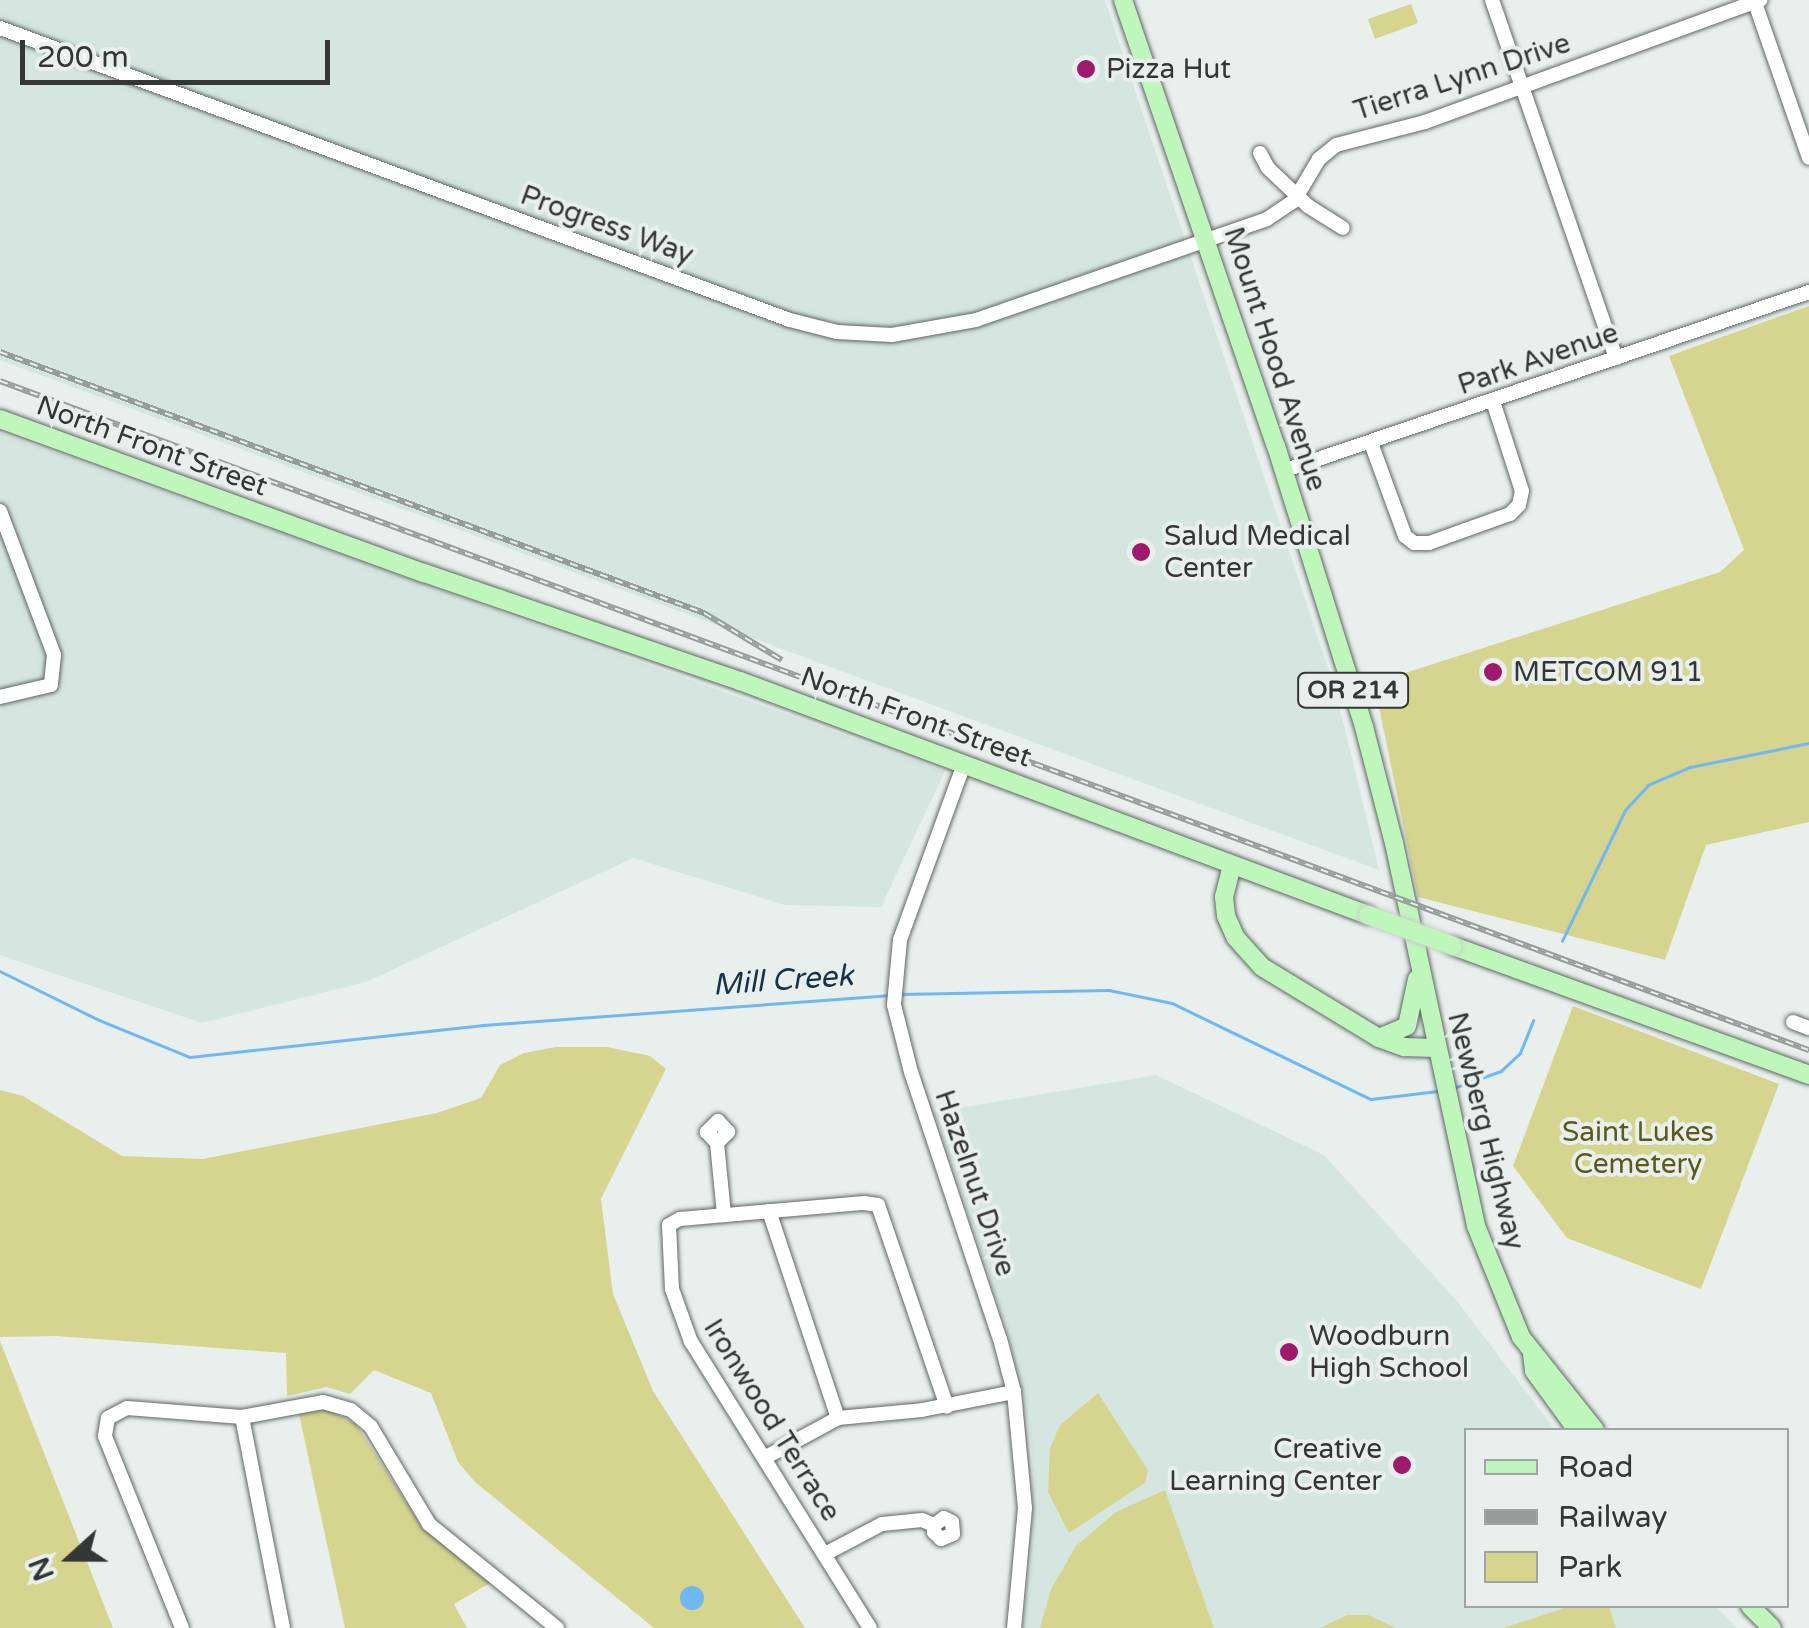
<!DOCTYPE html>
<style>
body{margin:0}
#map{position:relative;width:1809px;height:1628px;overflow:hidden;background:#e8efed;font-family:"Varela Round",sans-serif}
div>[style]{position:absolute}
.built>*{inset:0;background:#d5e6e1}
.green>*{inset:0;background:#d5d590}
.water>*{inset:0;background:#71b7f2}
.round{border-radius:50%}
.stream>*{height:2.5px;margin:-1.25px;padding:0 1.25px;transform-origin:1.25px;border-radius:1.25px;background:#71b7f2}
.roads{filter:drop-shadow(0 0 2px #606664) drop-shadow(0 0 2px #606664)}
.minor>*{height:14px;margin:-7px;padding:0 7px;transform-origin:7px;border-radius:7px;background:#fff}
.major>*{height:18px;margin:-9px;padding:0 9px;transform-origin:9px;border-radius:9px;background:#bff6bb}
.rail>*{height:6px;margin-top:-3px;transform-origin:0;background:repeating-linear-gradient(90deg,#e8efed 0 8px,#969c9a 0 16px);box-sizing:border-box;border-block:2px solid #969c9a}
.bridges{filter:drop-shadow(0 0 2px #cacbcb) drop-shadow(0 0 2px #cacbcb)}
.major-bridge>*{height:18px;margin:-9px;padding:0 9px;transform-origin:9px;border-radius:9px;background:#bff6bb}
.dots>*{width:28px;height:28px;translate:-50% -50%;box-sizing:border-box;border:5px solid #e8efed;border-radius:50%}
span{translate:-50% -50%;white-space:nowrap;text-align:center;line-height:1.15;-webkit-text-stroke:8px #e8efed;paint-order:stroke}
.shield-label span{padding:2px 8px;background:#e8efed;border:2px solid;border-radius:8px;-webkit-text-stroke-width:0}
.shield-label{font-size:25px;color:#343736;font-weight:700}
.poi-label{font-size:28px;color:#343736}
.left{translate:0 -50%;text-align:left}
.right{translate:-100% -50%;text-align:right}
.street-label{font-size:28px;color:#343736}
.park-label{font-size:28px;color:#5c5a1a}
.water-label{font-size:30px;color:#14324a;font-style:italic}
.legend{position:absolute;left:1464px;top:1428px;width:325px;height:180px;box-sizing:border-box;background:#e8efed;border:2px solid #a0a5a4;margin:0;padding:12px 18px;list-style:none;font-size:30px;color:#343736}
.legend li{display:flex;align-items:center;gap:20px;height:50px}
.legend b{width:50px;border:2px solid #a0a5a4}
.north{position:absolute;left:20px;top:1508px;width:100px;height:100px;-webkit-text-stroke:8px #e8efed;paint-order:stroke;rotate:249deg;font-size:28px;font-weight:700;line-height:40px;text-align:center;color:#343736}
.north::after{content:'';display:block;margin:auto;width:35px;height:45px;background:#343736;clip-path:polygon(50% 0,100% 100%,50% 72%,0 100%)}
.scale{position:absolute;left:20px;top:40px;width:310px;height:45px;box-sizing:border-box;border:5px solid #343736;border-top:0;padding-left:12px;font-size:30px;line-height:35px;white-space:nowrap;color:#343736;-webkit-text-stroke:8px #e8efed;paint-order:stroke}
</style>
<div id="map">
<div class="built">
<div style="clip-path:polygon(0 0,1105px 0,1336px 692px,1379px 870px,0 360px)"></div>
<div style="clip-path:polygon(0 433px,945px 771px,881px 907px,785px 905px,633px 858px,366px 982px,202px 1023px,0 955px)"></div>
<div style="clip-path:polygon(1156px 1075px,1324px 1155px,1457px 1301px,1555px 1430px,1466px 1430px,1466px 1606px,1715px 1606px,1737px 1628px,1023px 1628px,1033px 1535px,1032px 1454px,1024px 1395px,1008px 1333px,934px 1112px)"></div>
</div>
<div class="green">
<div style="clip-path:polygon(1411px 4px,1418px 23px,1375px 39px,1368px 19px)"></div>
<div style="clip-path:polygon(1809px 306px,1809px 822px,1706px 845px,1665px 960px,1418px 897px,1374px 683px,1720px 572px,1744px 550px,1669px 356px)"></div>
<div style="clip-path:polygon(1573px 1006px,1779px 1084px,1701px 1289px,1567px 1238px,1513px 1166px)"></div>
<div style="clip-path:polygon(556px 1047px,607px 1047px,650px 1056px,666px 1069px,601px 1199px,613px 1294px,653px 1391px,805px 1628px,654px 1628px,475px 1482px,458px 1462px,431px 1393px,374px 1370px,350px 1394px,326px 1387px,287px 1396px,286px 1353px,56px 1336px,0 1337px,0 1090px,23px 1096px,122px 1156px,203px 1159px,437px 1113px,481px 1098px,500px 1065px,524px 1053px)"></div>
<div style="clip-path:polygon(0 1341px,113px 1628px,0 1628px)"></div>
<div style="clip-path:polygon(1098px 1393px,1148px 1470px,1145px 1483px,1069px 1533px,1048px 1492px,1050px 1448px,1060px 1425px)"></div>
<div style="clip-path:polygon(328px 1409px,356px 1424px,422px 1527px,490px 1583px,454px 1604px,467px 1628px,345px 1628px,299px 1414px)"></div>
<div style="clip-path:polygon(1165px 1490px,1214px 1628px,1040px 1628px,1051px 1589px,1076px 1546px,1116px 1512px)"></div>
<div style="clip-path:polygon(1571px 1606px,1609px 1606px,1616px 1628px,1503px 1628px)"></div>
<div style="clip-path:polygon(1347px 1615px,1368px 1615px,1396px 1628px,1320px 1628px)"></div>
</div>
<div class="water">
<div class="round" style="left:680px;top:1586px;width:24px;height:24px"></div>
</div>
<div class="stream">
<div style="left:1562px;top:941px;width:145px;rotate:-64.3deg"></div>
<div style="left:1625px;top:810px;width:34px;rotate:-47deg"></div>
<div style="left:1648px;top:785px;width:46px;rotate:-23.2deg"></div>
<div style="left:1690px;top:767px;width:121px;rotate:-11.4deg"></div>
<div style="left:0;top:971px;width:110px;rotate:26.3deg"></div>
<div style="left:99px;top:1020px;width:98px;rotate:22.1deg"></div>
<div style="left:190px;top:1057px;width:295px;rotate:-6.2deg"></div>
<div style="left:483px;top:1025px;width:406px;rotate:-4.2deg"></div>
<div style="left:901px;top:994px;width:208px;rotate:-1.1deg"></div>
<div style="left:1109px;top:990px;width:64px;rotate:11.7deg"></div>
<div style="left:1172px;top:1003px;width:221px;rotate:25.8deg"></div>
<div style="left:1371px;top:1099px;width:67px;rotate:-6.8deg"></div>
<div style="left:1456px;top:1087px;width:48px;rotate:-19.6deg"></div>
<div style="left:1501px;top:1071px;width:26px;rotate:-43deg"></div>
<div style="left:1520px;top:1053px;width:35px;rotate:-68deg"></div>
</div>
<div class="roads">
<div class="minor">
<div style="left:1492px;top:0;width:379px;rotate:70.9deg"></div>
<div style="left:1754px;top:0;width:167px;rotate:70.8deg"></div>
<div style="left:0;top:28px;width:842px;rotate:20.29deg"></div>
<div style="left:790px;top:320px;width:49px;rotate:14.3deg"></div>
<div style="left:837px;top:332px;width:55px;rotate:3.1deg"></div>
<div style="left:892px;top:335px;width:85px;rotate:-10.1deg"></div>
<div style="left:976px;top:320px;width:308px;rotate:-19.1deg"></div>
<div style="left:1267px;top:219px;width:32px;rotate:-34deg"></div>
<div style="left:1294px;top:201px;width:49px;rotate:-59.2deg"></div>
<div style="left:1319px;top:159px;width:22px;rotate:-39deg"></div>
<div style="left:1336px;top:145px;width:92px;rotate:-14.5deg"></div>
<div style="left:1425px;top:122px;width:357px;rotate:-20deg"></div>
<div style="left:1260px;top:153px;width:17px;rotate:62deg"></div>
<div style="left:1268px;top:168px;width:55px;rotate:43.5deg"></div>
<div style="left:1308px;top:206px;width:41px;rotate:32.2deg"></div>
<div style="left:1371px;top:443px;width:99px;rotate:69.9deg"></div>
<div style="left:1405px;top:536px;width:11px;rotate:38deg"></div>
<div style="left:1414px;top:543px;width:15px"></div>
<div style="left:1429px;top:543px;width:86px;rotate:-19.7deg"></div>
<div style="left:1510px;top:514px;width:13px;rotate:-45deg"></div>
<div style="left:1519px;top:505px;width:14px;rotate:-78deg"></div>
<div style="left:1522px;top:491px;width:95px;rotate:-107.9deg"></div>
<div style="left:1283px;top:471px;width:556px;rotate:-18.79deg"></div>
<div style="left:0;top:511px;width:154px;rotate:69.4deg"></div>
<div style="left:54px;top:655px;width:30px;rotate:96deg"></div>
<div style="left:51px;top:685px;width:52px;rotate:166.8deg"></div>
<div style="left:964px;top:764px;width:187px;rotate:110deg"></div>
<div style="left:900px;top:940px;width:65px;rotate:95.3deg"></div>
<div style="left:894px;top:1005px;width:69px;rotate:75.8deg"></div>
<div style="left:911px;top:1072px;width:281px;rotate:71.6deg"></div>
<div style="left:1000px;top:1339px;width:55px;rotate:75.2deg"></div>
<div style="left:1014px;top:1392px;width:117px;rotate:84.6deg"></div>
<div style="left:1025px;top:1508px;width:121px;rotate:95.2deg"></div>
<div style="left:1793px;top:1022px;width:17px;rotate:21deg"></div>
<div style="left:717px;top:1143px;width:16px;rotate:-45deg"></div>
<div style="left:728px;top:1132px;width:15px;rotate:-132deg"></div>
<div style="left:718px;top:1121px;width:16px;rotate:135deg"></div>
<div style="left:707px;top:1132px;width:15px;rotate:48deg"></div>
<div style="left:717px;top:1143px;width:72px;rotate:84.4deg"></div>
<div style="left:769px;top:1211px;width:218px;rotate:71.6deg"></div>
<div style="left:242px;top:1417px;width:215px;rotate:79deg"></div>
<div style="left:766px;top:1457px;width:82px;rotate:-28.4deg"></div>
<div style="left:838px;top:1418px;width:84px;rotate:-5.4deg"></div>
<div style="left:922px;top:1410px;width:94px;rotate:-11.1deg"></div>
<div style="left:825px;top:1554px;width:64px;rotate:-27.8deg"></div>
<div style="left:882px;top:1524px;width:40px;rotate:-5.7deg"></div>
<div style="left:922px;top:1520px;width:13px;rotate:23deg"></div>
<div style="left:934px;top:1525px;width:12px;rotate:-35deg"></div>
<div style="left:944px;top:1518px;width:9px;rotate:27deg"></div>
<div style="left:952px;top:1522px;width:12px;rotate:85deg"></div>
<div style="left:953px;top:1534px;width:13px;rotate:157deg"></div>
<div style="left:941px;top:1539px;width:10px;rotate:-135deg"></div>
<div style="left:934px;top:1532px;width:7px;rotate:-90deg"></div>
<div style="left:182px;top:1628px;width:207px;rotate:-111.9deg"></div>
<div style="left:105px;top:1436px;width:18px;rotate:-81deg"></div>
<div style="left:108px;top:1418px;width:21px;rotate:-28deg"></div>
<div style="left:127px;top:1408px;width:115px;rotate:4.5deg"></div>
<div style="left:242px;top:1417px;width:82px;rotate:-10.5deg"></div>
<div style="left:323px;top:1402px;width:29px;rotate:16deg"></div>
<div style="left:351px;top:1410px;width:26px;rotate:40deg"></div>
<div style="left:371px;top:1427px;width:113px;rotate:59.1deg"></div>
<div style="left:429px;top:1524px;width:165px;rotate:39.1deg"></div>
<div style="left:870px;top:1628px;width:337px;rotate:-122deg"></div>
<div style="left:691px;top:1342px;width:56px;rotate:-109.7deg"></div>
<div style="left:672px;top:1289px;width:64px;rotate:-92.7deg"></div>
<div style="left:669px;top:1225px;width:13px;rotate:-29deg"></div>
<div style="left:680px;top:1219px;width:185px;rotate:-5deg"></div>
<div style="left:864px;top:1203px;width:14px;rotate:8deg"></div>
<div style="left:878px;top:1205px;width:213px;rotate:71.1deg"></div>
</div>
<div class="major">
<div style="left:1123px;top:0;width:472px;rotate:71.1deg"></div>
<div style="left:1276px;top:446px;width:294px;rotate:72.6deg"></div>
<div style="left:1364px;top:727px;width:120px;rotate:75.5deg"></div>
<div style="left:1394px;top:843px;width:392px;rotate:77.9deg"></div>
<div style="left:1476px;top:1226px;width:120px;rotate:67.9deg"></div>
<div style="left:1521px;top:1337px;width:119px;rotate:51.5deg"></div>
<div style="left:0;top:419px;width:451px;rotate:20deg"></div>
<div style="left:424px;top:573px;width:334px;rotate:18.9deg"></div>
<div style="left:740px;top:681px;width:670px;rotate:20.44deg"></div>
<div style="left:1232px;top:865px;width:33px;rotate:104deg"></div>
<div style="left:1224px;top:897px;width:19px;rotate:84deg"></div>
<div style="left:1226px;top:916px;width:24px;rotate:66deg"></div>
<div style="left:1236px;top:938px;width:39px;rotate:48deg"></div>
<div style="left:1262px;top:967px;width:137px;rotate:31.3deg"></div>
<div style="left:1379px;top:1038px;width:27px;rotate:20deg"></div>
<div style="left:1404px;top:1047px;width:31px;rotate:2deg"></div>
<div style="left:1453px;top:946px;width:379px;rotate:19.9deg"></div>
<div style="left:1379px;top:1038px;width:30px;rotate:-23deg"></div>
<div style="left:1407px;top:1026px;width:48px;rotate:-78deg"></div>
<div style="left:1532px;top:1354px;width:17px;rotate:83deg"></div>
<div style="left:1534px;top:1371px;width:73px;rotate:53.9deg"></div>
<div style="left:1750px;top:1606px;width:31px;rotate:45deg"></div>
</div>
</div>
<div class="rail">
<div style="left:0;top:352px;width:751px;rotate:20.34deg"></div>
<div style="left:704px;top:613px;width:91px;rotate:31.1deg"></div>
<div style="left:0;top:381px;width:1929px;rotate:20.3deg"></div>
</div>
<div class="bridges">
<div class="major-bridge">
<div style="left:1368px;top:915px;width:90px;rotate:20deg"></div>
</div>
</div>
<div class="dots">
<div style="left:1086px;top:69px;background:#9e1a6c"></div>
<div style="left:1141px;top:552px;background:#9e1a6c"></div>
<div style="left:1493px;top:672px;background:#9e1a6c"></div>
<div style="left:1289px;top:1352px;background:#9e1a6c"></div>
<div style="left:1402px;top:1465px;background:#9e1a6c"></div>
</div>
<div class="shield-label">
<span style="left:1353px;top:690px">OR 214</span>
</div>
<div class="poi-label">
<span class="left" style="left:1106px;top:69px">Pizza Hut</span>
<span class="left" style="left:1164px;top:552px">Salud Medical<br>Center</span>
<span class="left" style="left:1513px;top:672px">METCOM 911</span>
<span class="left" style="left:1309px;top:1352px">Woodburn<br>High School</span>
<span class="right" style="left:1382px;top:1465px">Creative<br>Learning Center</span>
</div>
<div class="street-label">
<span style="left:1462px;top:77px;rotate:-18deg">Tierra Lynn Drive</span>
<span style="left:607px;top:225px;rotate:20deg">Progress Way</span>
<span style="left:1275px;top:359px;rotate:72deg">Mount Hood Avenue</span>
<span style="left:1538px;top:359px;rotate:-19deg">Park Avenue</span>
<span style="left:152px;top:446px;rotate:20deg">North Front Street</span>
<span style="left:916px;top:717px;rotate:20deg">North Front Street</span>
<span style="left:1486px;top:1131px;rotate:76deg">Newberg Highway</span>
<span style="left:975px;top:1183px;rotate:71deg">Hazelnut Drive</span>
<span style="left:772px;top:1420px;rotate:58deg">Ironwood Terrace</span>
</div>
<div class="park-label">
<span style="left:1638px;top:1148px">Saint Lukes<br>Cemetery</span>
</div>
<div class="water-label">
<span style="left:783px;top:981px;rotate:-4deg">Mill Creek</span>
</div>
<ul class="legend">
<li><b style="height:12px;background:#bff6bb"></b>Road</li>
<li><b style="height:12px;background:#969c9a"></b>Railway</li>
<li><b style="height:28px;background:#d5d590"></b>Park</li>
</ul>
<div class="north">N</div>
<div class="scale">200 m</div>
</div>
